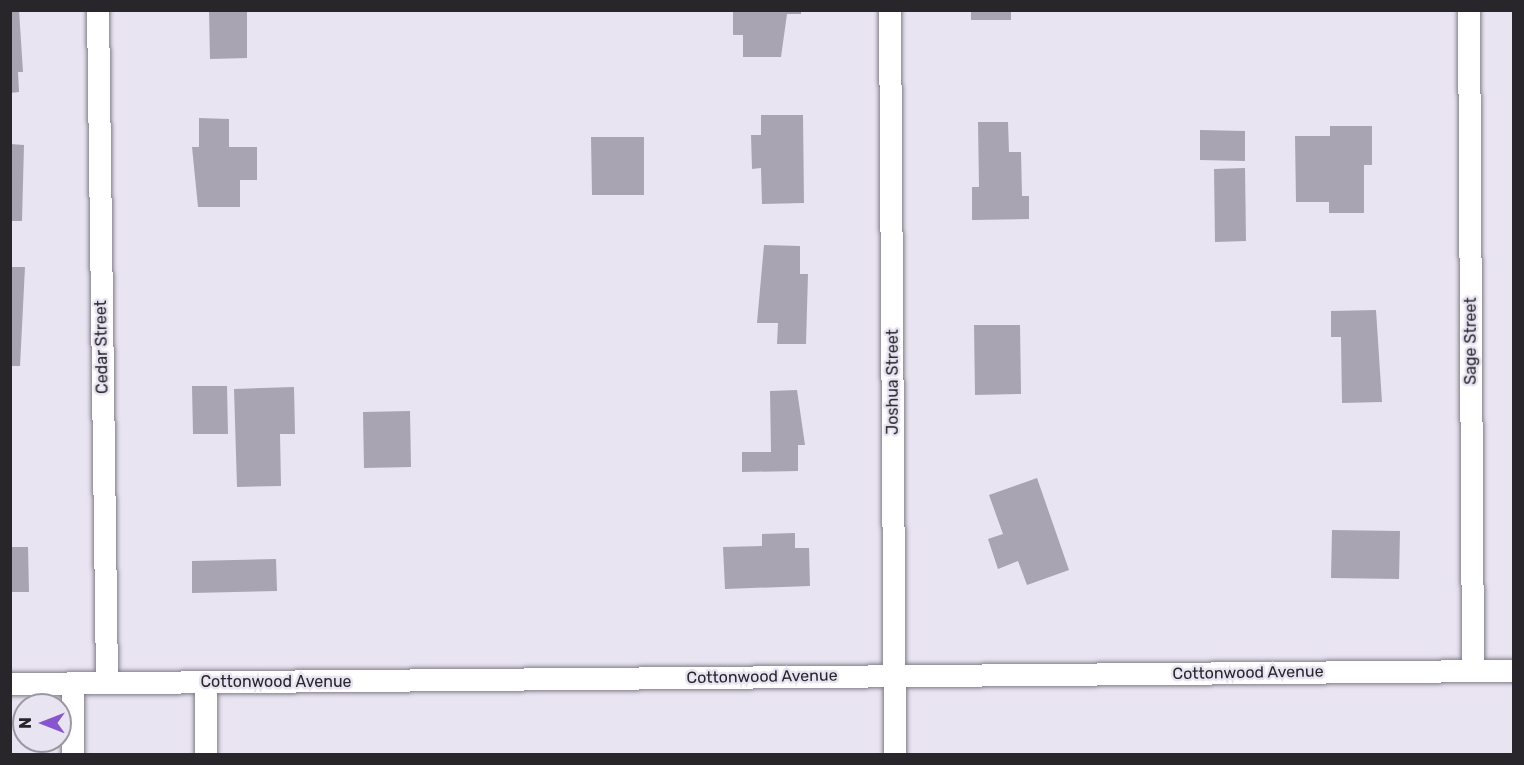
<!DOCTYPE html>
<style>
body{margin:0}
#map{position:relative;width:1524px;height:765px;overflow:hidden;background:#e9e4f2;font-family:Rubik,sans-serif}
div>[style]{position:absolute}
.building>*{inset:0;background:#a9a4b1}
.roads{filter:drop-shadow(0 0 2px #817c88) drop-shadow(0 0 2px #817c88)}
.minor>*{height:22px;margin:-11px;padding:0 11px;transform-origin:11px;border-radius:11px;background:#fff}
span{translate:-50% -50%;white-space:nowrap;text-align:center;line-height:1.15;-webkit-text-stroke:5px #e9e4f2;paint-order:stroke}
.street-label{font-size:16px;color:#28262b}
.frame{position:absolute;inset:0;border:12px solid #28262b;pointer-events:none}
.north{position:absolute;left:12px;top:693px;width:60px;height:60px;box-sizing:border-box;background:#e9e4f2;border:2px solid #9c98a2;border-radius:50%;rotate:270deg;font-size:16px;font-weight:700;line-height:24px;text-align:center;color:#28262b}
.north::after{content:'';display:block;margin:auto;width:21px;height:27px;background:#8755cd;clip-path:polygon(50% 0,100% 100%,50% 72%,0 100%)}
</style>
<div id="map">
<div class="building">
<div style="clip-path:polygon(10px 10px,19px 10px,23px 72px,18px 72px,19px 92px,10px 93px)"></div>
<div style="clip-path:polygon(209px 10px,247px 10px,247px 58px,210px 59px)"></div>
<div style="clip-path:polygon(733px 10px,801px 10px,801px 14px,787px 14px,781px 57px,743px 57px,743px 35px,733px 35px)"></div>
<div style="clip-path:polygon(971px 10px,1011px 10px,1011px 20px,971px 20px)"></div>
<div style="clip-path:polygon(761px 115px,803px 115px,804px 203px,762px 204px,761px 168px,752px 169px,751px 135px,761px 135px)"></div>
<div style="clip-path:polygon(199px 118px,229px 119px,229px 147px,257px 147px,257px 180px,240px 180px,240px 207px,198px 207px,192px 147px,199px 147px)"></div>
<div style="clip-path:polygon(978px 122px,1008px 122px,1009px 152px,1021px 152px,1022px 196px,1029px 196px,1029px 219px,972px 220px,972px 187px,979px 187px)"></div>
<div style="clip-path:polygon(1330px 126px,1372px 126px,1372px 165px,1364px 165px,1364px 213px,1329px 213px,1329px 202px,1296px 202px,1295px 136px,1330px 136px)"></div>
<div style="clip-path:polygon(1200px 130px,1245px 131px,1245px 161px,1200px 160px)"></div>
<div style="clip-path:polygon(591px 137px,644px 137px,644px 195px,592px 195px)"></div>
<div style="clip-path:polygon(10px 144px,24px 145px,22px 221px,10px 221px)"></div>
<div style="clip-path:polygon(1245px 168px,1246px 241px,1215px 242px,1214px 169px)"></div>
<div style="clip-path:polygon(764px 245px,800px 246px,800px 274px,808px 274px,806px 344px,777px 344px,778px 323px,757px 323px)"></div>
<div style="clip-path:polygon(10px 267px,25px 267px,20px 366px,10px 366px)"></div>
<div style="clip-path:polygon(1376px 310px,1382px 402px,1342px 403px,1341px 337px,1331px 337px,1331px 311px)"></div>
<div style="clip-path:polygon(974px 325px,1020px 325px,1021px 394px,975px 395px)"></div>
<div style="clip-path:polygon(192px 386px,227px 386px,228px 434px,193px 434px)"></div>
<div style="clip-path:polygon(294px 387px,295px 434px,280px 434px,281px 486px,237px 487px,234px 389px)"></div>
<div style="clip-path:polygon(797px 390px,805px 445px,798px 445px,798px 471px,742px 472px,742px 452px,771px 452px,770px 391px)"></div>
<div style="clip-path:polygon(410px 411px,411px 467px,364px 468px,363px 412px)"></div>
<div style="clip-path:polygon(1037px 478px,1069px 570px,1027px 585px,1018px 561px,998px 569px,988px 539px,1003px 534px,989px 495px)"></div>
<div style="clip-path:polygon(1332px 530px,1400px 531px,1399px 579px,1331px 578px)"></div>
<div style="clip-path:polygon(795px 533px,795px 548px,809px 548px,810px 586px,725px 589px,723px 547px,762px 546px,762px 534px)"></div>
<div style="clip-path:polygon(10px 547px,28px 547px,29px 592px,10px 592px)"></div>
<div style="clip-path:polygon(276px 559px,277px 591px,192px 593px,192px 561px)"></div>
</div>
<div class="roads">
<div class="minor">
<div style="left:98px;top:10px;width:673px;rotate:89.23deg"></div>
<div style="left:890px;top:10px;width:744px;rotate:89.61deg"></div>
<div style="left:1469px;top:10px;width:661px;rotate:89.65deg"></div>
<div style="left:206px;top:682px;width:72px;rotate:90deg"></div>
<div style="left:73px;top:683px;width:71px;rotate:90deg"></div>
<div style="left:10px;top:684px;width:1504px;rotate:-0.5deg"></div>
</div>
</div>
<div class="street-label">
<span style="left:1471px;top:341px;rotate:-90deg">Sage Street</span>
<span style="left:102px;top:347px;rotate:-91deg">Cedar Street</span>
<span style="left:893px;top:382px;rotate:-90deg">Joshua Street</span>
<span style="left:1248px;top:673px;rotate:-1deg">Cottonwood Avenue</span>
<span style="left:762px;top:677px;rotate:-1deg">Cottonwood Avenue</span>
<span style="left:276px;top:682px">Cottonwood Avenue</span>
</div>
<div class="frame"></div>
<div class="north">N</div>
</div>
